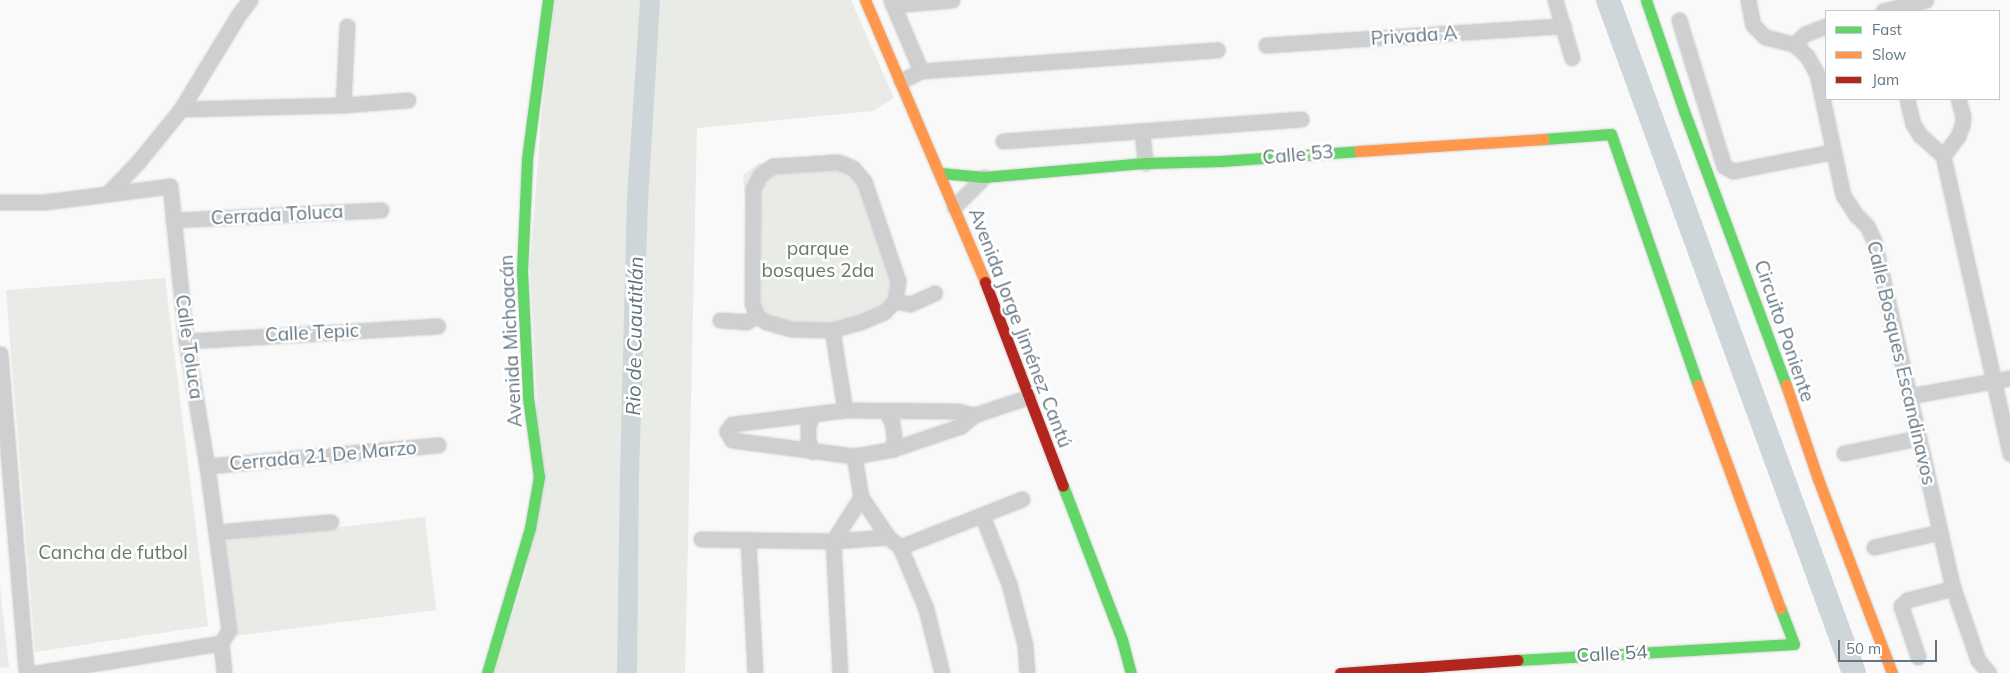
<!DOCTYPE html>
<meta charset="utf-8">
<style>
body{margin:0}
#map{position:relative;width:2010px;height:673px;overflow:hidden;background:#f9f9f9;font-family:Mulish,sans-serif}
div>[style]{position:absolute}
.green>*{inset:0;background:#e8ebe6}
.water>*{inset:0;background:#ced6d9}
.river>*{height:24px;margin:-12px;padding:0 12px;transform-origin:12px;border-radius:12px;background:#ced6d9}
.roads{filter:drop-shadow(0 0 1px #d5d6d7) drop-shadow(0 0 1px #d5d6d7)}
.street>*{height:15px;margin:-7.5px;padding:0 7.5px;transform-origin:7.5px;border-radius:7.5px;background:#cecfd0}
.fast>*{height:11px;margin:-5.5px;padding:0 5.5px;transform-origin:5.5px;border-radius:5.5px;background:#63d668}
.slow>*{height:11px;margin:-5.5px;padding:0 5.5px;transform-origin:5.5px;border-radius:5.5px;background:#ff974d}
.jam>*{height:11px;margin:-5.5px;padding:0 5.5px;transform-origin:5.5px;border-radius:5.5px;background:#b3261e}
span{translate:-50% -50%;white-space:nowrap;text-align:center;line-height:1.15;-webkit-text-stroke:5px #fff;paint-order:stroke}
.street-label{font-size:19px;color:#657683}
.park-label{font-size:19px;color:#687a64}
.water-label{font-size:20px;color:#60757c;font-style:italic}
.legend{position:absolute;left:1825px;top:10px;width:175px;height:90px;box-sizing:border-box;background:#fff;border:1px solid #c1c8cd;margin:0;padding:6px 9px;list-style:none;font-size:15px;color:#657683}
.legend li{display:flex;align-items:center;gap:10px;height:25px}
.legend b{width:25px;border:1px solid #c1c8cd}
.scale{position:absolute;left:1838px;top:640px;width:99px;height:22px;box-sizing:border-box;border:2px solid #657683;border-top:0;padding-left:6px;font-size:15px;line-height:18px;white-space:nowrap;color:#657683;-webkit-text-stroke:4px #fff;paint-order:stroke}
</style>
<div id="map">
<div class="green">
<div style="clip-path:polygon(555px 0,851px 0,894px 98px,873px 111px,697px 128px,685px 673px,494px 673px,527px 568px,537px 399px,530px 267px,541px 119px)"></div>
<div style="clip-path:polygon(831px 154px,848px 156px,859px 163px,892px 266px,892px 293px,879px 313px,859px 321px,800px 329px,753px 310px,743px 175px,759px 163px,796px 161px)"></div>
<div style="clip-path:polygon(165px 278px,208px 626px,35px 652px,6px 290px)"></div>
<div style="clip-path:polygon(425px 517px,436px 610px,234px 636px,224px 541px)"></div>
<div style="clip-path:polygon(0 586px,9px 667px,0 668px)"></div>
</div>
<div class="water">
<div style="clip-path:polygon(640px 0,660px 0,648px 202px,639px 473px,637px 673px,617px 673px,620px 474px,627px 198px)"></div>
</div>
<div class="river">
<div style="left:1608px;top:0;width:717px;rotate:69.92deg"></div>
</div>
<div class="roads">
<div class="street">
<div style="left:891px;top:0;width:77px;rotate:67.1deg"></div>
<div style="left:1555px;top:0;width:60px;rotate:73.7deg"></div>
<div style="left:1748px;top:0;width:25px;rotate:79deg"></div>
<div style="left:1753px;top:25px;width:17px;rotate:45deg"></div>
<div style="left:1765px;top:37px;width:30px;rotate:14deg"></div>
<div style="left:1794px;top:44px;width:18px;rotate:43deg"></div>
<div style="left:1807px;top:56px;width:21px;rotate:61deg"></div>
<div style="left:1817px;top:74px;width:124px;rotate:77.9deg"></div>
<div style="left:1843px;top:195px;width:24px;rotate:57deg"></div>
<div style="left:1856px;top:215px;width:16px;rotate:45deg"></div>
<div style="left:1867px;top:226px;width:17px;rotate:65deg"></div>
<div style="left:1874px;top:241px;width:356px;rotate:77.2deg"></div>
<div style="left:1953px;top:588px;width:76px;rotate:70.9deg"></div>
<div style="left:1978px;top:660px;width:17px;rotate:50deg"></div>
<div style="left:893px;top:5px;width:59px;rotate:-4.8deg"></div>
<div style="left:1883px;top:11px;width:44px;rotate:-14.3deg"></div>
<div style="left:1679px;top:20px;width:153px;rotate:72.9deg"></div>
<div style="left:1724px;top:166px;width:10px;rotate:29deg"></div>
<div style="left:1733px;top:171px;width:101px;rotate:-10.9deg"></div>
<div style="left:1794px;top:44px;width:15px;rotate:-42deg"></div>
<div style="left:1805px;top:34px;width:22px;rotate:-21deg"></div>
<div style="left:1266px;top:45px;width:298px;rotate:-3.7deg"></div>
<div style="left:901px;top:81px;width:22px;rotate:-27deg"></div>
<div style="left:921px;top:71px;width:297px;rotate:-4.1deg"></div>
<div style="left:1907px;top:99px;width:26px;rotate:77deg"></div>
<div style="left:1913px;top:124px;width:13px;rotate:58deg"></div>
<div style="left:1920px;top:135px;width:31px;rotate:42deg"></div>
<div style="left:1943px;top:156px;width:305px;rotate:77.3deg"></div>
<div style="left:343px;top:105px;width:79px;rotate:-87.1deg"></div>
<div style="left:181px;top:109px;width:162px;rotate:-1.4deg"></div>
<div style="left:343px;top:105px;width:65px;rotate:-4.4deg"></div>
<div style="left:1142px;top:132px;width:31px;rotate:84deg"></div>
<div style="left:1003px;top:141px;width:299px;rotate:-4.2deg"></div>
<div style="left:1943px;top:156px;width:25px;rotate:-53deg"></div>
<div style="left:1958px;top:136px;width:12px;rotate:-70deg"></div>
<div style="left:1962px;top:125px;width:9px;rotate:-84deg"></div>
<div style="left:1963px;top:116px;width:18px;rotate:-106deg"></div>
<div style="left:838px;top:162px;width:16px;rotate:22deg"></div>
<div style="left:853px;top:168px;width:17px;rotate:50deg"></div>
<div style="left:864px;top:181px;width:106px;rotate:71.2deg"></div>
<div style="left:898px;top:281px;width:20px;rotate:99deg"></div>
<div style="left:895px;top:301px;width:16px;rotate:135deg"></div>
<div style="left:884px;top:312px;width:26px;rotate:157deg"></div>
<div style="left:860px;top:322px;width:29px;rotate:164deg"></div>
<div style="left:832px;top:330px;width:41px;rotate:-178.6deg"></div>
<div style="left:791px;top:329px;width:26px;rotate:-164deg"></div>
<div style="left:766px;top:322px;width:11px;rotate:-146deg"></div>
<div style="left:757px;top:316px;width:14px;rotate:-111deg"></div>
<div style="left:752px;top:303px;width:114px;rotate:-89.5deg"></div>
<div style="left:753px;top:189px;width:16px;rotate:-63deg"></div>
<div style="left:760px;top:175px;width:16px;rotate:-35deg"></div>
<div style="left:773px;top:166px;width:65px;rotate:-3.5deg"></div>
<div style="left:107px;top:194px;width:45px;rotate:-45.9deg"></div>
<div style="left:138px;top:162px;width:68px;rotate:-50.9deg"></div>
<div style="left:181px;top:109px;width:111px;rotate:-58.6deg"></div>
<div style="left:239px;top:14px;width:18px;rotate:-52deg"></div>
<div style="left:0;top:202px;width:44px"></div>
<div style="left:44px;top:202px;width:127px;rotate:-7.2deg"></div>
<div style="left:170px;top:186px;width:156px;rotate:84.1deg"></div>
<div style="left:186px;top:341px;width:127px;rotate:80.5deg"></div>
<div style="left:207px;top:466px;width:165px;rotate:82.4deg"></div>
<div style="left:229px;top:630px;width:15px;rotate:122deg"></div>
<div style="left:221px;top:643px;width:30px;rotate:84deg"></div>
<div style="left:954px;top:207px;width:42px;rotate:-45deg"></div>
<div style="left:173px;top:220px;width:208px;rotate:-2.8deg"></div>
<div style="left:895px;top:301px;width:15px;rotate:11deg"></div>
<div style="left:910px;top:304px;width:27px;rotate:-24deg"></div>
<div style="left:720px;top:320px;width:26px;rotate:4deg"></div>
<div style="left:746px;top:322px;width:13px;rotate:-29deg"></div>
<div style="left:832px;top:330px;width:81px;rotate:80.8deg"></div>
<div style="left:186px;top:341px;width:252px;rotate:-3.4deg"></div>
<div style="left:0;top:354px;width:320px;rotate:85.3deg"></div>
<div style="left:1909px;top:396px;width:103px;rotate:-10.1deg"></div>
<div style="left:886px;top:411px;width:13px;rotate:63deg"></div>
<div style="left:892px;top:423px;width:13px;rotate:81deg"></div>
<div style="left:894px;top:436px;width:13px;rotate:94deg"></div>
<div style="left:812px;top:414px;width:13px;rotate:108deg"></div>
<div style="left:808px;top:426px;width:13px;rotate:90deg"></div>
<div style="left:808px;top:439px;width:13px;rotate:72deg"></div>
<div style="left:974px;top:415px;width:17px;rotate:-167deg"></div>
<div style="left:957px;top:411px;width:112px;rotate:-179.5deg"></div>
<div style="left:845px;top:410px;width:114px;rotate:172.9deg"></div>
<div style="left:732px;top:424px;width:9px;rotate:126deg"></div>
<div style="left:727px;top:431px;width:10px;rotate:61deg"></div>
<div style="left:732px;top:440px;width:123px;rotate:7.5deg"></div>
<div style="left:854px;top:456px;width:40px;rotate:-10deg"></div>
<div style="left:893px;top:449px;width:72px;rotate:-18.7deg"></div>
<div style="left:961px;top:426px;width:17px;rotate:-40deg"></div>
<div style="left:974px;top:415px;width:57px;rotate:-18.4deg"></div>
<div style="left:1844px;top:453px;width:76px;rotate:-11.5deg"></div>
<div style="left:854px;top:456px;width:42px;rotate:80.3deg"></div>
<div style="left:861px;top:497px;width:48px;rotate:56deg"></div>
<div style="left:888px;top:537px;width:16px;rotate:40deg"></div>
<div style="left:900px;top:547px;width:67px;rotate:67.2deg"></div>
<div style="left:926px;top:609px;width:66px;rotate:76deg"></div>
<div style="left:207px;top:466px;width:232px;rotate:-5.2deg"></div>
<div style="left:982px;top:515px;width:74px;rotate:68.6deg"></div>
<div style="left:1009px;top:584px;width:63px;rotate:75.3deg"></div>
<div style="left:1025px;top:645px;width:28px;rotate:86deg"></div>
<div style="left:216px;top:532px;width:115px;rotate:-5deg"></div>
<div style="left:701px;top:539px;width:132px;rotate:0.9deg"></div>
<div style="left:833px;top:541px;width:55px;rotate:-4.2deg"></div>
<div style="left:748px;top:540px;width:133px;rotate:87deg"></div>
<div style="left:833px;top:541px;width:132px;rotate:87deg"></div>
<div style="left:833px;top:541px;width:52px;rotate:-57.5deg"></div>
<div style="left:900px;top:547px;width:131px;rotate:-21.5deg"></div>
<div style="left:1874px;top:547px;width:68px;rotate:-12.8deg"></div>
<div style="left:1918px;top:657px;width:54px;rotate:-108.4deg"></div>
<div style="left:1901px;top:606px;width:8px;rotate:-45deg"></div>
<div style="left:1907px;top:600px;width:48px;rotate:-14.6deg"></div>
<div style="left:36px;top:673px;width:187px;rotate:-9.2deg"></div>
</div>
<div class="fast">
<div style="left:1646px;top:0;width:117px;rotate:71.1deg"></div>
<div style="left:1684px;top:111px;width:292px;rotate:69.6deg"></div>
<div style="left:1544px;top:139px;width:67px;rotate:-4.3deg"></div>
<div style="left:1611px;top:134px;width:266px;rotate:70.9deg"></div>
<div style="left:940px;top:173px;width:44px;rotate:5.2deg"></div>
<div style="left:984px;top:177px;width:162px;rotate:-5deg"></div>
<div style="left:1145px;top:163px;width:76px;rotate:-1.5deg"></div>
<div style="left:1221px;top:161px;width:138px;rotate:-4.1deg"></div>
<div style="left:1063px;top:486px;width:165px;rotate:69deg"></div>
<div style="left:1122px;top:640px;width:34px;rotate:75deg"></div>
<div style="left:1518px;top:660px;width:276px;rotate:-3.3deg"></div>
<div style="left:1794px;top:644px;width:39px;rotate:-111deg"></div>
<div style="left:487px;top:673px;width:151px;rotate:-73.5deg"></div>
<div style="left:530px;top:528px;width:52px;rotate:-80deg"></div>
<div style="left:539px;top:477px;width:80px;rotate:-97.9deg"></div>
<div style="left:528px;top:398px;width:127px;rotate:-92.7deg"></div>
<div style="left:522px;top:271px;width:112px;rotate:-87.4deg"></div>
<div style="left:527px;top:159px;width:160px;rotate:-82.5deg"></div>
</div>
<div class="slow">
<div style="left:865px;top:0;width:306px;rotate:66.9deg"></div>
<div style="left:1359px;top:151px;width:185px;rotate:-3.7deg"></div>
<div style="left:1698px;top:385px;width:238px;rotate:69.8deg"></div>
<div style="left:1786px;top:385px;width:99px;rotate:71.2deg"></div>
<div style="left:1818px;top:479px;width:208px;rotate:69.1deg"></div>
</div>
<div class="jam">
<div style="left:985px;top:282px;width:218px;rotate:69.1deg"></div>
<div style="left:1340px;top:673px;width:178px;rotate:-4.2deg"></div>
</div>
</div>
<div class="street-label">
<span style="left:1414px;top:36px;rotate:-4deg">Privada A</span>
<span style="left:1298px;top:155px;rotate:-5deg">Calle 53</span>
<span style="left:277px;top:215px;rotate:-3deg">Cerrada Toluca</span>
<span style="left:1020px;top:328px;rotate:69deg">Avenida Jorge Jiménez Cantú</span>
<span style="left:1784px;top:331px;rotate:71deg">Circuito Poniente</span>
<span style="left:312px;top:333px;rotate:-3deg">Calle Tepic</span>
<span style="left:511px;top:341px;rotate:-93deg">Avenida Michoacán</span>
<span style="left:189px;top:347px;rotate:82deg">Calle Toluca</span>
<span style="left:1901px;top:363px;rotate:77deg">Calle Bosques Escandinavos</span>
<span style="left:323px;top:456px;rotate:-5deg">Cerrada 21 De Marzo</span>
<span style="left:1612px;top:654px;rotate:-3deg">Calle 54</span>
</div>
<div class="park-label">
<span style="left:818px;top:260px">parque<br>bosques 2da</span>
<span style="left:113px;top:553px">Cancha de futbol</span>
</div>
<div class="water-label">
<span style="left:634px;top:336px;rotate:-89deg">Rio de Cuautitlán</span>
</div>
<ul class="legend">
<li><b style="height:6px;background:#63d668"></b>Fast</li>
<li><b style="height:6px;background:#ff974d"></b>Slow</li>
<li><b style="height:6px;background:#b3261e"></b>Jam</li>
</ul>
<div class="scale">50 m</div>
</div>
